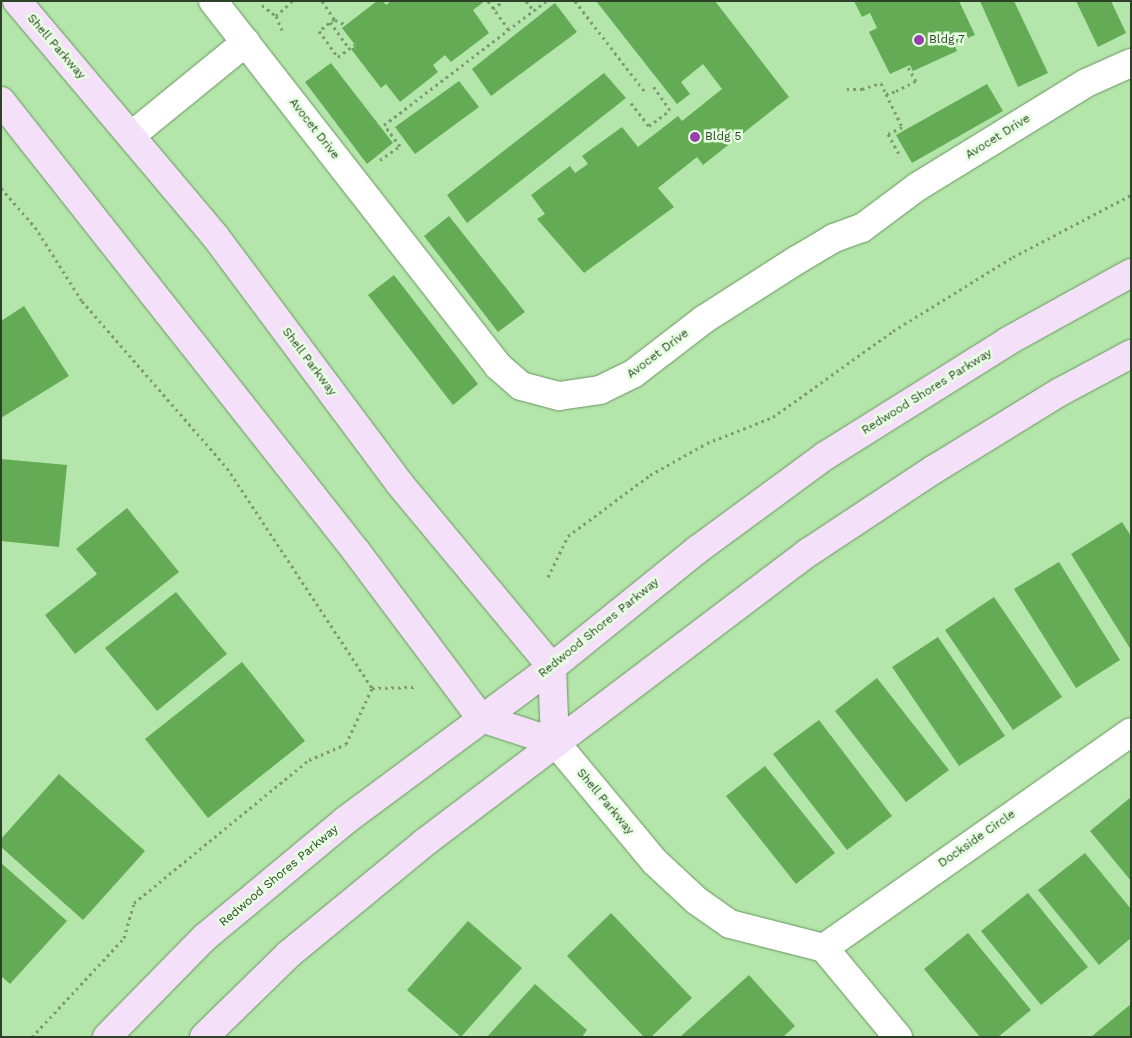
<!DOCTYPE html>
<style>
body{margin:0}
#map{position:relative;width:1132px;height:1038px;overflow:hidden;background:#b4e5aa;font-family:"Work Sans",sans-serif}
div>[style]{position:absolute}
.building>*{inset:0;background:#63ac55}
.path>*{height:3px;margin-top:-1.5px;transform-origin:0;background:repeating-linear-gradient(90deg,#789c71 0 2.5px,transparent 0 6.5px)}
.roads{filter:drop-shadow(0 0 1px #67955e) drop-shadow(0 0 1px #67955e)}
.street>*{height:28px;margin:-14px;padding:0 14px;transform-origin:14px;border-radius:14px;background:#fff}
.secondary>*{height:28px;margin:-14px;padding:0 14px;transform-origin:14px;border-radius:14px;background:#f4e0f8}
.dots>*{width:14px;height:14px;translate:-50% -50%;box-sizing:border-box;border:2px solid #e6ffe1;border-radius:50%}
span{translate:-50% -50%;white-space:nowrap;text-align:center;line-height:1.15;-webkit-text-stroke:5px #e6ffe1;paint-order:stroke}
.poi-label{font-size:12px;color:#2d4129}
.left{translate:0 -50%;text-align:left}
.street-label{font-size:12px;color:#2d4129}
.frame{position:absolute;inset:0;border:2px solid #2d4129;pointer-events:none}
</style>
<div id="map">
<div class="building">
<div style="clip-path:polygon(377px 1px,383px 1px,386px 5px,391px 1px,485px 1px,473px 10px,489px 33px,451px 62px,445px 55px,433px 65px,438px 72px,400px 102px,386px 84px,381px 88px,351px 49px,356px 46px,342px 28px)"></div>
<div style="clip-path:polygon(596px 1px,715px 1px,789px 97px,703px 165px,697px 157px,658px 188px,674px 207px,584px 273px,537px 219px,545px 214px,531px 195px,570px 166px,575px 173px,588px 164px,582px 156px,622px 127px,638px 147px,678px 116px,682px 121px,722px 89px,703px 64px,681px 82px,690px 94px,677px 104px)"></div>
<div style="clip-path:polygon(854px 1px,959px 1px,975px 35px,954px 44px,957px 51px,913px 71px,910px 65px,890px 74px,869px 32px,877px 28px,870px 13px,862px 17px)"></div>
<div style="clip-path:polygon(980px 1px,1014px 1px,1048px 73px,1018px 87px)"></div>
<div style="clip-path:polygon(1076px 1px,1111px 1px,1126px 33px,1098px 47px)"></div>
<div style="clip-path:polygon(555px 3px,577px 32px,491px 96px,472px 69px)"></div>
<div style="clip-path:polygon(331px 63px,393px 143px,367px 164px,305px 82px)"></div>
<div style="clip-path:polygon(604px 73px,626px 98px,467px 223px,447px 195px)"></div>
<div style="clip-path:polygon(459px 81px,479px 107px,415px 154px,395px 127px)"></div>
<div style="clip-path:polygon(987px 84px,1003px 111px,912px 163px,896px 135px)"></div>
<div style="clip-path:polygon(449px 216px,525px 312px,498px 332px,424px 236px)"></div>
<div style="clip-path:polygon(394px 275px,478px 384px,453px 405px,368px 295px)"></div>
<div style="clip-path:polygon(24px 306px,69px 376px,1px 418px,1px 321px)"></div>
<div style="clip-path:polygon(1px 459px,67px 465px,59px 547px,1px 541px)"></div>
<div style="clip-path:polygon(127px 508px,179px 572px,75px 654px,45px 615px,97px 574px,76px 549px)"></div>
<div style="clip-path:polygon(1122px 522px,1131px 536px,1131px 650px,1071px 554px)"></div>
<div style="clip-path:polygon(1059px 562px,1120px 660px,1076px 688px,1014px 589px)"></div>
<div style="clip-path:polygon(176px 592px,227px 654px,157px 711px,105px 648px)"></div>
<div style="clip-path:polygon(994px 597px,1062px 697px,1013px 730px,945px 630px)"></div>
<div style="clip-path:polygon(938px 637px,1005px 736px,959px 766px,892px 667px)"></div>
<div style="clip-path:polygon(242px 662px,305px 741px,208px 818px,145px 739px)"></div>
<div style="clip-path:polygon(877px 678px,949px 770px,906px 802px,835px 711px)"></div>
<div style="clip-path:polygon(819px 720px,892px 816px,847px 850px,773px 754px)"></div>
<div style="clip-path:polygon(765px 766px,835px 853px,796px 884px,726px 796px)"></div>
<div style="clip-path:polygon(59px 774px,145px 851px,83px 920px,1px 847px,1px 839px)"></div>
<div style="clip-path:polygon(1131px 797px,1131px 881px,1090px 831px)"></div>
<div style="clip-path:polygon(1085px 853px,1131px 909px,1131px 938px,1099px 965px,1038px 890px)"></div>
<div style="clip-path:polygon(1px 863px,67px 921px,10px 984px,1px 976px)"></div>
<div style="clip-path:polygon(1028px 893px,1088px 967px,1041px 1005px,981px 931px)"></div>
<div style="clip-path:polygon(611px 913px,692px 998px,651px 1037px,644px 1037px,567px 956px)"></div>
<div style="clip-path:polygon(468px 921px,522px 968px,461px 1037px,407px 990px)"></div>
<div style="clip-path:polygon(968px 933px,1031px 1010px,998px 1037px,980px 1037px,924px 969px)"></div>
<div style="clip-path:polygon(749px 975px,795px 1026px,783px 1037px,680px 1037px)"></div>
<div style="clip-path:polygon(535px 984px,587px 1030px,582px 1037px,487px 1037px)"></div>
<div style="clip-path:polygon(1131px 1004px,1131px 1037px,1091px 1037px)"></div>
</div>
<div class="path">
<div style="left:322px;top:1px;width:23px;rotate:56deg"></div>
<div style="left:335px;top:20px;width:13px;rotate:23deg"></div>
<div style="left:488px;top:1px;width:36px;rotate:54deg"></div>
<div style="left:526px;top:1px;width:13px;rotate:51deg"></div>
<div style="left:575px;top:1px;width:115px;rotate:52.4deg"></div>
<div style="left:262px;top:5px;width:18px;rotate:38deg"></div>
<div style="left:276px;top:16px;width:15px;rotate:67deg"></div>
<div style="left:493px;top:9px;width:13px;rotate:-39deg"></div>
<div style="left:276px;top:16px;width:22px;rotate:-43deg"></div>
<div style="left:334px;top:19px;width:19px;rotate:141deg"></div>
<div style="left:319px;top:31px;width:32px;rotate:54deg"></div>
<div style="left:338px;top:57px;width:21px;rotate:-37deg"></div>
<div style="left:330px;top:22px;width:32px;rotate:54deg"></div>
<div style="left:847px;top:89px;width:15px"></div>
<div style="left:862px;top:89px;width:20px;rotate:-18deg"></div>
<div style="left:881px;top:83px;width:12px;rotate:66deg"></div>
<div style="left:886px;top:94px;width:10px;rotate:-17deg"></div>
<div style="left:896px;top:91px;width:22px;rotate:-27deg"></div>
<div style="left:916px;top:81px;width:16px;rotate:-120deg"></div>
<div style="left:886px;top:94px;width:37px;rotate:64deg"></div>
<div style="left:902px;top:127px;width:16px;rotate:153deg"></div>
<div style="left:888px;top:134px;width:26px;rotate:61deg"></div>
<div style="left:631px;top:103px;width:29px;rotate:52deg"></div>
<div style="left:649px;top:126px;width:26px;rotate:-37deg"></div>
<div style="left:670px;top:110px;width:29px;rotate:-125deg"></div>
<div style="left:380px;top:160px;width:24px;rotate:-35deg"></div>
<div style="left:400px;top:146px;width:26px;rotate:-127deg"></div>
<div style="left:384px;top:125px;width:204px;rotate:-37.4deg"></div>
<div style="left:1px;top:188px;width:52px;rotate:48.9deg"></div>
<div style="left:35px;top:227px;width:88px;rotate:57.6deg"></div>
<div style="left:82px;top:301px;width:221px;rotate:49deg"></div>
<div style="left:227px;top:468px;width:263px;rotate:56.6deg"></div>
<div style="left:548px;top:577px;width:46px;rotate:-64deg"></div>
<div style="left:568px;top:536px;width:102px;rotate:-36.6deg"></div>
<div style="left:650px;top:475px;width:65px;rotate:-29.3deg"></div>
<div style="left:707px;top:443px;width:71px;rotate:-21.5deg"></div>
<div style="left:773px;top:417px;width:148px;rotate:-35.6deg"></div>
<div style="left:893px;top:331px;width:141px;rotate:-31.7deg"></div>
<div style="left:1013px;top:257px;width:133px;rotate:-27.7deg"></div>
<div style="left:32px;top:1037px;width:135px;rotate:-47.1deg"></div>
<div style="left:124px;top:938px;width:36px;rotate:-74deg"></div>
<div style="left:134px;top:903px;width:226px;rotate:-39.3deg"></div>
<div style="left:309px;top:760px;width:40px;rotate:-23.4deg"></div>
<div style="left:346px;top:744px;width:62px;rotate:-65.1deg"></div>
<div style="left:372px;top:688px;width:42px;rotate:-1.4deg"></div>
</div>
<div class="roads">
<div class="street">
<div style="left:213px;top:1px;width:463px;rotate:52deg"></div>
<div style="left:498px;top:366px;width:30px;rotate:41deg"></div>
<div style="left:521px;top:386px;width:39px;rotate:15deg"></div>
<div style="left:559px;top:396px;width:41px;rotate:-8.3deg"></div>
<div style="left:600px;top:390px;width:37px;rotate:-26deg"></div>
<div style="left:633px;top:374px;width:88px;rotate:-37.6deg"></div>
<div style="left:703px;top:320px;width:112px;rotate:-32.6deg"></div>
<div style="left:797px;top:260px;width:43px;rotate:-30.7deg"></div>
<div style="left:834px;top:238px;width:30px;rotate:-20deg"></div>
<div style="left:862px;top:228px;width:69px;rotate:-36.7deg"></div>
<div style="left:917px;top:187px;width:198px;rotate:-31.6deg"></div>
<div style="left:1086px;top:83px;width:49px;rotate:-24deg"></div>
<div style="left:132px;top:135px;width:147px;rotate:-39.2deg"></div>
<div style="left:555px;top:742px;width:156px;rotate:50.2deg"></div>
<div style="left:655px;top:862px;width:57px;rotate:42.9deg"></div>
<div style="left:697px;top:901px;width:40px;rotate:34.9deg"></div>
<div style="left:730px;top:924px;width:97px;rotate:14.3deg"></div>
<div style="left:824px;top:948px;width:116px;rotate:50.3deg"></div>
<div style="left:824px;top:948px;width:375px;rotate:-35.1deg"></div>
</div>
<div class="secondary">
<div style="left:17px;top:1px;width:307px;rotate:49.9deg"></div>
<div style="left:215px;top:236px;width:308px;rotate:53.3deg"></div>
<div style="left:399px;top:483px;width:239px;rotate:50.3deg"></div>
<div style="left:552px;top:667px;width:75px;rotate:87.7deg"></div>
<div style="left:1px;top:101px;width:573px;rotate:51.73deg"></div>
<div style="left:356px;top:551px;width:209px;rotate:53.2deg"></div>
<div style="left:481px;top:718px;width:78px;rotate:18deg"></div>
<div style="left:107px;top:1037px;width:139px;rotate:-45.6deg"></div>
<div style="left:204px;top:938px;width:185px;rotate:-39.7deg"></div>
<div style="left:346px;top:820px;width:257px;rotate:-36.6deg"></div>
<div style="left:552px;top:667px;width:186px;rotate:-38.9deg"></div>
<div style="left:697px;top:550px;width:159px;rotate:-36.3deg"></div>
<div style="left:825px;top:456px;width:216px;rotate:-32.1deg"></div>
<div style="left:1008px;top:341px;width:141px;rotate:-28.9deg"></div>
<div style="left:204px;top:1037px;width:119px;rotate:-44.3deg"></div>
<div style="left:289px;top:954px;width:175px;rotate:-39.4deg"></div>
<div style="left:424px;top:843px;width:483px;rotate:-37.1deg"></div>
<div style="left:809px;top:552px;width:149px;rotate:-33.5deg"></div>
<div style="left:933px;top:470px;width:149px;rotate:-31.6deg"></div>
<div style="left:1060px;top:392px;width:81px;rotate:-28.2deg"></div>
</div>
</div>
<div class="dots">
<div style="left:919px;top:40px;background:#983fab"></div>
<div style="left:695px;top:137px;background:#983fab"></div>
</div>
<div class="poi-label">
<span class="left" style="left:929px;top:40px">Bldg 7</span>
<span class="left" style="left:705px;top:137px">Bldg 5</span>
</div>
<div class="street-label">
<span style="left:56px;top:47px;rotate:49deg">Shell Parkway</span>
<span style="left:314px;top:129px;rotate:52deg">Avocet Drive</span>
<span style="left:998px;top:137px;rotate:-32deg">Avocet Drive</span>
<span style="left:658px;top:354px;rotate:-37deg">Avocet Drive</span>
<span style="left:309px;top:362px;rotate:53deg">Shell Parkway</span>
<span style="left:927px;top:392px;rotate:-32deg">Redwood Shores Parkway</span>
<span style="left:599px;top:628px;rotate:-39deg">Redwood Shores Parkway</span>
<span style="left:605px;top:802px;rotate:50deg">Shell Parkway</span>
<span style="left:977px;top:839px;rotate:-35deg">Dockside Circle</span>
<span style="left:279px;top:876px;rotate:-40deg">Redwood Shores Parkway</span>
</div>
<div class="frame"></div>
</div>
